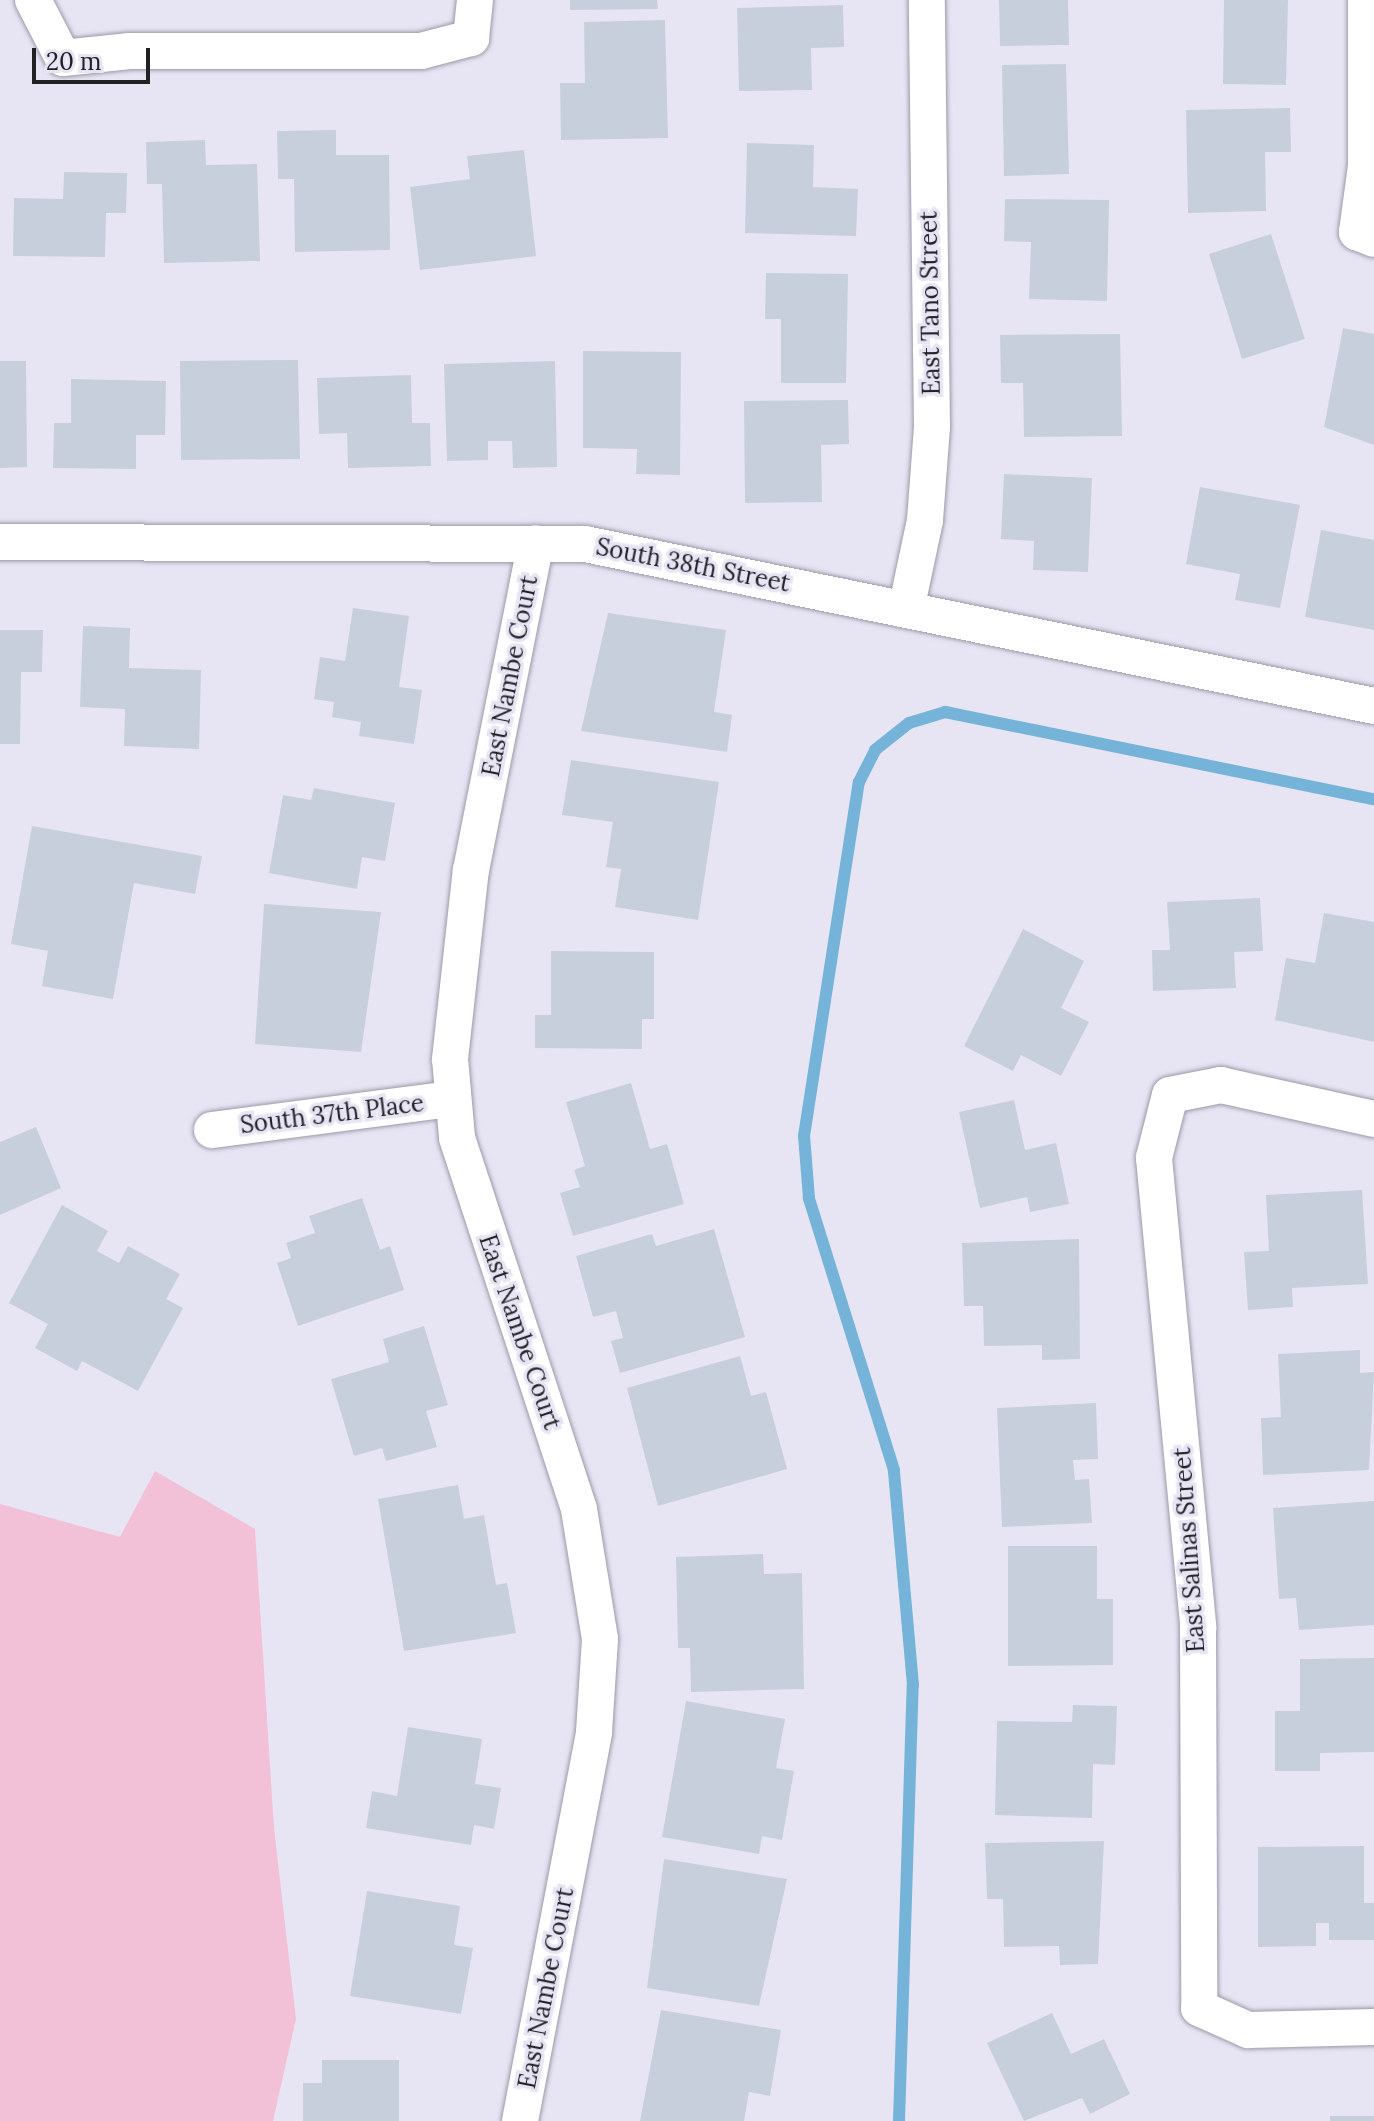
<!DOCTYPE html>
<style>
body{margin:0}
#map{position:relative;width:1374px;height:2121px;overflow:hidden;background:#e7e5f4;font-family:Lora,serif}
div>[style]{position:absolute}
.green>*{inset:0;background:#f3c1d7}
.stream>*{height:12px;margin:-6px;padding:0 6px;transform-origin:6px;border-radius:6px;background:#75b4d8}
.building>*{inset:0;background:#c8cfdc}
.roads{filter:drop-shadow(0 0 2px #9c9aa8) drop-shadow(0 0 2px #9c9aa8)}
.street>*{height:36px;margin:-18px;padding:0 18px;transform-origin:18px;border-radius:18px;background:#fff}
span{translate:-50% -50%;white-space:nowrap;text-align:center;line-height:1.15;-webkit-text-stroke:7px #e7e5f4;paint-order:stroke}
.street-label{font-size:24px;color:#202025}
.scale{position:absolute;left:32px;top:48px;width:118px;height:36px;box-sizing:border-box;border:4px solid #202025;border-top:0;padding-left:10px;font-size:24px;line-height:28px;white-space:nowrap;color:#202025;-webkit-text-stroke:6px #e7e5f4;paint-order:stroke}
</style>
<div id="map">
<div class="green">
<div style="clip-path:polygon(155px 1471px,255px 1529px,274px 1828px,296px 2019px,273px 2121px,0 2121px,0 1504px,120px 1537px)"></div>
</div>
<div class="stream">
<div style="left:899px;top:2121px;width:436px;rotate:-88.2deg"></div>
<div style="left:913px;top:1685px;width:216px;rotate:-95.1deg"></div>
<div style="left:894px;top:1470px;width:285px;rotate:-107.4deg"></div>
<div style="left:809px;top:1198px;width:62px;rotate:-94.6deg"></div>
<div style="left:804px;top:1136px;width:358px;rotate:-81.2deg"></div>
<div style="left:859px;top:782px;width:36px;rotate:-63deg"></div>
<div style="left:875px;top:750px;width:43px;rotate:-38.5deg"></div>
<div style="left:909px;top:723px;width:38px;rotate:-17deg"></div>
<div style="left:945px;top:712px;width:438px;rotate:11.5deg"></div>
</div>
<div class="building">
<div style="clip-path:polygon(570px 0,657px 0,658px 9px,570px 10px)"></div>
<div style="clip-path:polygon(999px 0,1068px 0,1069px 45px,1000px 46px)"></div>
<div style="clip-path:polygon(1224px 0,1288px 0,1286px 85px,1223px 84px)"></div>
<div style="clip-path:polygon(843px 5px,844px 47px,811px 48px,812px 90px,739px 91px,737px 8px)"></div>
<div style="clip-path:polygon(665px 20px,668px 138px,561px 140px,560px 83px,585px 83px,584px 22px)"></div>
<div style="clip-path:polygon(1066px 64px,1069px 174px,1004px 176px,1002px 65px)"></div>
<div style="clip-path:polygon(1290px 108px,1291px 152px,1265px 152px,1266px 211px,1188px 213px,1186px 110px)"></div>
<div style="clip-path:polygon(336px 130px,336px 155px,389px 155px,390px 250px,295px 252px,294px 179px,278px 179px,277px 131px)"></div>
<div style="clip-path:polygon(205px 140px,206px 165px,257px 164px,260px 261px,164px 263px,162px 184px,147px 184px,146px 142px)"></div>
<div style="clip-path:polygon(747px 143px,814px 145px,813px 187px,858px 189px,856px 236px,745px 233px)"></div>
<div style="clip-path:polygon(524px 150px,536px 256px,420px 270px,410px 187px,470px 179px,467px 156px)"></div>
<div style="clip-path:polygon(64px 172px,127px 173px,126px 213px,106px 213px,105px 257px,13px 256px,14px 198px,63px 199px)"></div>
<div style="clip-path:polygon(1005px 199px,1109px 200px,1107px 301px,1029px 299px,1031px 242px,1004px 241px)"></div>
<div style="clip-path:polygon(1271px 234px,1305px 339px,1242px 359px,1209px 254px)"></div>
<div style="clip-path:polygon(766px 273px,848px 274px,846px 383px,781px 383px,781px 319px,765px 319px)"></div>
<div style="clip-path:polygon(1343px 328px,1374px 334px,1374px 445px,1324px 427px)"></div>
<div style="clip-path:polygon(1120px 334px,1122px 436px,1024px 437px,1023px 383px,1001px 383px,1000px 335px)"></div>
<div style="clip-path:polygon(583px 351px,681px 352px,680px 475px,636px 474px,637px 449px,583px 448px)"></div>
<div style="clip-path:polygon(298px 360px,300px 459px,181px 460px,180px 361px)"></div>
<div style="clip-path:polygon(0 361px,26px 361px,27px 467px,0 468px)"></div>
<div style="clip-path:polygon(555px 361px,557px 467px,513px 468px,512px 441px,488px 441px,488px 460px,447px 461px,444px 364px)"></div>
<div style="clip-path:polygon(411px 375px,412px 423px,430px 423px,431px 466px,348px 468px,347px 433px,319px 434px,317px 378px)"></div>
<div style="clip-path:polygon(71px 379px,166px 381px,165px 435px,136px 435px,136px 469px,53px 468px,54px 423px,71px 423px)"></div>
<div style="clip-path:polygon(848px 400px,849px 444px,821px 445px,822px 502px,745px 503px,744px 401px)"></div>
<div style="clip-path:polygon(1004px 474px,1092px 478px,1088px 572px,1033px 570px,1034px 541px,1001px 539px)"></div>
<div style="clip-path:polygon(1200px 487px,1300px 505px,1280px 608px,1235px 600px,1240px 574px,1186px 564px)"></div>
<div style="clip-path:polygon(1321px 530px,1374px 540px,1374px 630px,1305px 617px)"></div>
<div style="clip-path:polygon(353px 608px,409px 616px,399px 687px,422px 690px,414px 744px,359px 736px,361px 722px,332px 717px,334px 702px,314px 699px,320px 657px,345px 661px)"></div>
<div style="clip-path:polygon(608px 613px,726px 630px,714px 712px,732px 715px,727px 752px,581px 731px)"></div>
<div style="clip-path:polygon(83px 626px,130px 628px,129px 668px,201px 670px,199px 749px,124px 746px,125px 709px,80px 707px)"></div>
<div style="clip-path:polygon(0 630px,43px 630px,42px 672px,21px 672px,20px 744px,0 744px)"></div>
<div style="clip-path:polygon(571px 760px,719px 782px,698px 920px,615px 907px,621px 869px,606px 867px,613px 822px,562px 815px)"></div>
<div style="clip-path:polygon(314px 788px,395px 803px,385px 861px,362px 857px,357px 889px,269px 873px,283px 795px,311px 800px)"></div>
<div style="clip-path:polygon(32px 826px,202px 856px,195px 894px,134px 883px,113px 999px,42px 986px,48px 951px,11px 944px)"></div>
<div style="clip-path:polygon(1260px 898px,1263px 951px,1234px 952px,1236px 988px,1153px 991px,1152px 950px,1170px 950px,1167px 902px)"></div>
<div style="clip-path:polygon(264px 904px,381px 912px,361px 1052px,255px 1044px)"></div>
<div style="clip-path:polygon(1324px 913px,1374px 922px,1374px 1042px,1275px 1020px,1286px 958px,1315px 963px)"></div>
<div style="clip-path:polygon(1023px 929px,1084px 961px,1061px 1008px,1089px 1022px,1061px 1076px,1021px 1055px,1013px 1071px,964px 1046px)"></div>
<div style="clip-path:polygon(551px 951px,654px 952px,654px 1019px,642px 1019px,642px 1049px,535px 1048px,535px 1015px,551px 1015px)"></div>
<div style="clip-path:polygon(631px 1083px,650px 1149px,667px 1144px,684px 1204px,573px 1236px,560px 1193px,580px 1187px,574px 1170px,585px 1166px,566px 1102px)"></div>
<div style="clip-path:polygon(1014px 1100px,1025px 1150px,1056px 1143px,1069px 1204px,1030px 1212px,1027px 1197px,980px 1208px,959px 1112px)"></div>
<div style="clip-path:polygon(36px 1127px,61px 1188px,0 1215px,0 1142px)"></div>
<div style="clip-path:polygon(1362px 1190px,1368px 1284px,1292px 1288px,1293px 1307px,1248px 1310px,1244px 1252px,1269px 1251px,1266px 1195px)"></div>
<div style="clip-path:polygon(362px 1198px,380px 1250px,390px 1246px,404px 1290px,298px 1326px,277px 1263px,291px 1258px,286px 1243px,315px 1233px,309px 1216px)"></div>
<div style="clip-path:polygon(62px 1205px,108px 1231px,97px 1251px,119px 1263px,128px 1246px,180px 1274px,166px 1299px,183px 1308px,138px 1391px,82px 1361px,77px 1371px,35px 1348px,48px 1324px,9px 1303px)"></div>
<div style="clip-path:polygon(714px 1229px,745px 1337px,620px 1373px,611px 1341px,623px 1338px,616px 1311px,593px 1317px,576px 1256px,652px 1234px,656px 1246px)"></div>
<div style="clip-path:polygon(1079px 1239px,1080px 1359px,1042px 1360px,1042px 1345px,984px 1346px,983px 1306px,964px 1306px,962px 1243px)"></div>
<div style="clip-path:polygon(424px 1326px,448px 1405px,426px 1411px,437px 1447px,386px 1461px,382px 1448px,354px 1456px,331px 1379px,389px 1362px,383px 1339px)"></div>
<div style="clip-path:polygon(1360px 1350px,1360px 1373px,1374px 1372px,1369px 1470px,1263px 1475px,1261px 1418px,1281px 1417px,1278px 1354px)"></div>
<div style="clip-path:polygon(740px 1356px,751px 1396px,766px 1392px,787px 1469px,658px 1506px,627px 1388px)"></div>
<div style="clip-path:polygon(1096px 1403px,1098px 1459px,1073px 1460px,1075px 1480px,1089px 1479px,1092px 1523px,1002px 1527px,997px 1408px)"></div>
<div style="clip-path:polygon(458px 1485px,464px 1519px,484px 1515px,496px 1585px,507px 1583px,516px 1633px,404px 1651px,378px 1499px)"></div>
<div style="clip-path:polygon(1374px 1501px,1374px 1625px,1299px 1630px,1296px 1598px,1279px 1599px,1273px 1508px)"></div>
<div style="clip-path:polygon(1008px 1546px,1097px 1546px,1097px 1599px,1113px 1599px,1113px 1665px,1008px 1666px)"></div>
<div style="clip-path:polygon(763px 1554px,764px 1574px,802px 1573px,804px 1689px,691px 1692px,690px 1648px,678px 1648px,676px 1557px)"></div>
<div style="clip-path:polygon(1374px 1658px,1374px 1752px,1320px 1753px,1320px 1771px,1275px 1771px,1275px 1711px,1300px 1711px,1300px 1659px)"></div>
<div style="clip-path:polygon(686px 1701px,785px 1719px,776px 1768px,794px 1771px,782px 1840px,762px 1836px,759px 1854px,662px 1837px)"></div>
<div style="clip-path:polygon(1073px 1705px,1117px 1706px,1115px 1765px,1093px 1764px,1092px 1818px,995px 1815px,997px 1721px,1072px 1722px)"></div>
<div style="clip-path:polygon(408px 1727px,482px 1739px,475px 1784px,501px 1788px,494px 1829px,474px 1825px,471px 1845px,366px 1828px,372px 1791px,397px 1796px)"></div>
<div style="clip-path:polygon(1104px 1841px,1098px 1964px,1060px 1965px,1059px 1946px,1004px 1947px,1003px 1899px,987px 1899px,985px 1843px)"></div>
<div style="clip-path:polygon(1364px 1846px,1364px 1903px,1374px 1903px,1374px 1940px,1329px 1940px,1329px 1923px,1316px 1923px,1316px 1946px,1258px 1947px,1258px 1847px)"></div>
<div style="clip-path:polygon(664px 1859px,787px 1879px,759px 2006px,647px 1988px)"></div>
<div style="clip-path:polygon(367px 1891px,460px 1906px,454px 1945px,473px 1948px,461px 2014px,350px 1996px)"></div>
<div style="clip-path:polygon(661px 2010px,781px 2030px,770px 2096px,749px 2092px,744px 2121px,640px 2121px)"></div>
<div style="clip-path:polygon(1052px 2013px,1071px 2054px,1104px 2039px,1130px 2094px,1090px 2114px,1082px 2098px,1024px 2121px,987px 2043px)"></div>
<div style="clip-path:polygon(322px 2060px,399px 2060px,399px 2121px,303px 2121px,303px 2083px,322px 2083px)"></div>
<div style="clip-path:polygon(1330px 2116px,1374px 2116px,1374px 2121px,1330px 2121px)"></div>
</div>
<div class="roads">
<div class="street">
<div style="left:33px;top:0;width:65px;rotate:62.7deg"></div>
<div style="left:63px;top:58px;width:67px;rotate:-6deg"></div>
<div style="left:130px;top:51px;width:291px"></div>
<div style="left:421px;top:51px;width:52px;rotate:-14.6deg"></div>
<div style="left:471px;top:38px;width:38px;rotate:-84deg"></div>
<div style="left:1366px;top:0;width:166px;rotate:90deg"></div>
<div style="left:1366px;top:166px;width:67px;rotate:97.8deg"></div>
<div style="left:1357px;top:232px;width:18px;rotate:22deg"></div>
<div style="left:0;top:542px;width:585px;rotate:0.2deg"></div>
<div style="left:585px;top:544px;width:805px;rotate:11.6deg"></div>
<div style="left:907px;top:605px;width:87px;rotate:-78deg"></div>
<div style="left:925px;top:520px;width:93px;rotate:-85.7deg"></div>
<div style="left:932px;top:427px;width:427px;rotate:-90.7deg"></div>
<div style="left:1374px;top:1119px;width:157px;rotate:-167.5deg"></div>
<div style="left:1221px;top:1085px;width:52px;rotate:168.9deg"></div>
<div style="left:1170px;top:1095px;width:65px;rotate:104.3deg"></div>
<div style="left:1154px;top:1158px;width:471px;rotate:84.6deg"></div>
<div style="left:1198px;top:1627px;width:381px;rotate:89.8deg"></div>
<div style="left:1199px;top:2008px;width:54px;rotate:24.2deg"></div>
<div style="left:1248px;top:2030px;width:126px;rotate:-1.4deg"></div>
<div style="left:212px;top:1130px;width:242px;rotate:-7.4deg"></div>
<div style="left:520px;top:2121px;width:396px;rotate:-79.2deg"></div>
<div style="left:594px;top:1732px;width:93px;rotate:-86.3deg"></div>
<div style="left:600px;top:1639px;width:132px;rotate:-99.2deg"></div>
<div style="left:579px;top:1509px;width:391px;rotate:-108.2deg"></div>
<div style="left:457px;top:1137px;width:78px;rotate:-95.1deg"></div>
<div style="left:450px;top:1059px;width:190px;rotate:-83.7deg"></div>
<div style="left:471px;top:870px;width:333px;rotate:-78.8deg"></div>
</div>
</div>
<div class="street-label">
<span style="left:930px;top:303px;rotate:-91deg">East Tano Street</span>
<span style="left:693px;top:565px;rotate:11deg">South 38th Street</span>
<span style="left:510px;top:676px;rotate:-79deg">East Nambe Court</span>
<span style="left:332px;top:1114px;rotate:-7deg">South 37th Place</span>
<span style="left:520px;top:1332px;rotate:71deg">East Nambe Court</span>
<span style="left:1189px;top:1550px;rotate:-94deg">East Salinas Street</span>
<span style="left:546px;top:1988px;rotate:-79deg">East Nambe Court</span>
</div>
<div class="scale">20 m</div>
</div>
